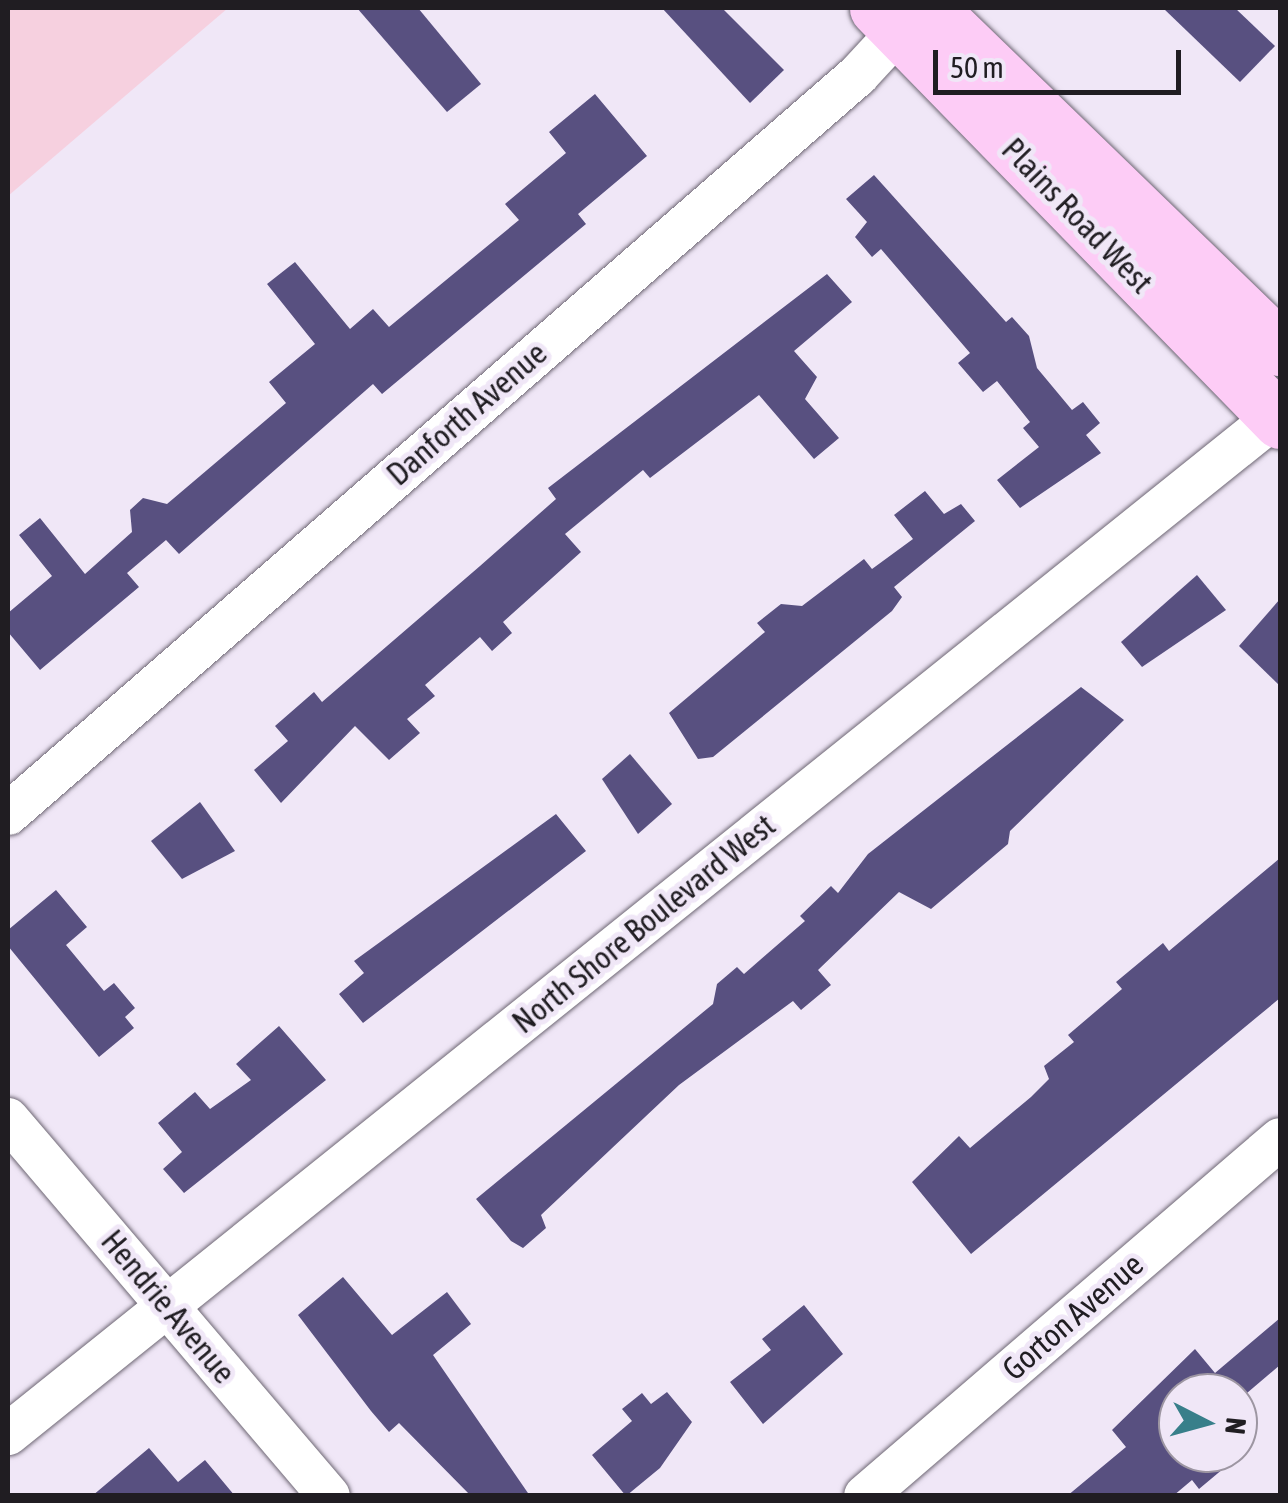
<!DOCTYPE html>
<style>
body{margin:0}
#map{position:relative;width:1288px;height:1503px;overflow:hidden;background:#f0e7f7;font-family:"Asap Condensed",sans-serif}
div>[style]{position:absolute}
.green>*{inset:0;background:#f6d0df}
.building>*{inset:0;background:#585080}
.roads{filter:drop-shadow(0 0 2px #6e6774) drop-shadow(0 0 2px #6e6774)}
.minor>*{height:42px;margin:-21px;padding:0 21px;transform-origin:21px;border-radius:21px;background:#fff}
.major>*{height:55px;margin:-27.5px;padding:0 27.5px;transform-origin:27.5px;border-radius:27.5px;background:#fdccf6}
span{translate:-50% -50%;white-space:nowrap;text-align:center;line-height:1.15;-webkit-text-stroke:10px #f0e7f7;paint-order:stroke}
.street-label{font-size:32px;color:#201d22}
.frame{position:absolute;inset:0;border:10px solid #201d22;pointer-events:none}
.north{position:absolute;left:1158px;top:1373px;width:100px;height:100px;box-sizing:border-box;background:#f0e7f7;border:2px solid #9d96a2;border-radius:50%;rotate:96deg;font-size:28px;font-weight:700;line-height:40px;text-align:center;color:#201d22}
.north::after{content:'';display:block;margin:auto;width:35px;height:45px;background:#387f8a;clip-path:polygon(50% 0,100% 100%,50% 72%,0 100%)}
.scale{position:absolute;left:933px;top:50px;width:248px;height:45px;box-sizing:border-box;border:5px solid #201d22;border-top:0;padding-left:12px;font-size:30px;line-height:35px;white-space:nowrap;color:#201d22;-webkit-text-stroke:8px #f0e7f7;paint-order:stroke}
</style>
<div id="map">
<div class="green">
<div style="clip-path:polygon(8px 8px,228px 8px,8px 196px)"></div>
</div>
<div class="building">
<div style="clip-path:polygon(357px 8px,418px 8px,481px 84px,447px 112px)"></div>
<div style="clip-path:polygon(662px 8px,722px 8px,784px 70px,750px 103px)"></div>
<div style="clip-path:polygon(1163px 8px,1235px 8px,1275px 46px,1240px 82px)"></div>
<div style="clip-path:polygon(595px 94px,647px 156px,578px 214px,586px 224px,382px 394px,373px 384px,179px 554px,166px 540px,127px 573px,139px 587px,40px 670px,8px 632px,8px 613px,52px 576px,19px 535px,40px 518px,85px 574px,132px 532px,130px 510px,143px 498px,167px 504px,286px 403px,269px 382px,315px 344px,267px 284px,295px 262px,350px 329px,373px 309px,389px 327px,519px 220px,505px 204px,566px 153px,549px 132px)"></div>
<div style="clip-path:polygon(874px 175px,1006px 322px,1012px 317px,1029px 336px,1037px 368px,1072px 410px,1083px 402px,1100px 423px,1086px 435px,1101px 453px,1020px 508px,997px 480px,1039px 447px,1023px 428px,1030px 422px,997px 381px,983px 392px,958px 363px,970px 353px,881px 249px,872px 257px,855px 237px,867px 222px,846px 199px)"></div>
<div style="clip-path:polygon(827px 274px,852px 302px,794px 351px,817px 377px,805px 399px,839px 438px,814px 459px,759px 395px,650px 478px,643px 470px,565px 534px,581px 552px,503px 622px,512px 633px,492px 651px,480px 637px,425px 685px,435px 696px,407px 719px,420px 733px,389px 760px,355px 726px,281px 803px,254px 770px,288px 741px,275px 726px,314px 692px,322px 702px,480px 566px,556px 499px,548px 488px)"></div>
<div style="clip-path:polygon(925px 491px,944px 514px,961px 504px,975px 521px,894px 587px,902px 597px,892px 611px,713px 757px,698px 759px,669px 713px,765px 632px,757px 623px,781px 604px,802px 606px,864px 559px,872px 569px,913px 539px,894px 515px)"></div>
<div style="clip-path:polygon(1197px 575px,1226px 610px,1142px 667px,1121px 642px)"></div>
<div style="clip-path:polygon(1280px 599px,1280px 686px,1239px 646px)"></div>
<div style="clip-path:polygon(1081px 687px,1124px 720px,1010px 831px,1008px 844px,931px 909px,899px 892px,818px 970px,831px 985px,801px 1010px,793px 1001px,679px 1085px,541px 1215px,546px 1228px,523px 1248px,511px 1241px,476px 1199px,713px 1004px,717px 984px,737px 967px,744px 974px,805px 921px,800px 916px,831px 886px,838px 893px,868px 854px)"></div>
<div style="clip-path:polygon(630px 754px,672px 804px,638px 834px,602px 779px)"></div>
<div style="clip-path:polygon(200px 802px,235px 851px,182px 879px,151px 841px)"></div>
<div style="clip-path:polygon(556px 814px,586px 851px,363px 1023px,339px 994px,364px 973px,354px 961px)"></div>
<div style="clip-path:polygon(1280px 858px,1280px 998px,971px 1254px,912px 1182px,959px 1136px,970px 1148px,1031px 1097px,1049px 1079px,1044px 1066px,1074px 1042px,1068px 1035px,1122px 989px,1116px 982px,1163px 943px,1169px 951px)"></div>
<div style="clip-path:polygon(56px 890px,87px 927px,66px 945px,104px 991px,114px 983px,135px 1008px,125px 1017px,134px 1028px,99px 1057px,8px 946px,8px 930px)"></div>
<div style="clip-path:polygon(279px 1026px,326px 1080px,184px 1193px,163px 1169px,182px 1152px,158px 1123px,195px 1092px,210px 1109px,251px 1080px,236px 1064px)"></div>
<div style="clip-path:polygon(343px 1277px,392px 1335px,447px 1292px,471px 1324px,433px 1355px,530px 1496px,471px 1496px,399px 1423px,389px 1432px,371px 1411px,298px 1315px)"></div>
<div style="clip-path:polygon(804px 1305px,843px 1354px,763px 1424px,730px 1382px,771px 1350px,762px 1339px)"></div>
<div style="clip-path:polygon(1280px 1318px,1280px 1365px,1247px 1393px,1178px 1393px,1178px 1453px,1242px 1453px,1199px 1489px,1192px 1480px,1173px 1496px,1067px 1496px,1126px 1447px,1112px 1430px,1195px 1349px,1215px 1373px)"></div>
<div style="clip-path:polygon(667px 1392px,692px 1422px,660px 1468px,626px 1496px,592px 1455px,632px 1421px,622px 1409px,642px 1393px,651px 1404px)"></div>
<div style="clip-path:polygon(149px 1448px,178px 1482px,205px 1460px,235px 1496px,92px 1496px)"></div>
</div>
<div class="roads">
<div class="minor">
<div style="left:8px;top:814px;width:1126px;rotate:-41deg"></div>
<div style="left:858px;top:75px;width:91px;rotate:-47.2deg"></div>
<div style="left:8px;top:1119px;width:495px;rotate:49.6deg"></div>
<div style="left:8px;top:1434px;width:1631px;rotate:-38.75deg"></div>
<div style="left:865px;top:1496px;width:547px;rotate:-40.7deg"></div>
</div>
<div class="major">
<div style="left:877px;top:8px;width:577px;rotate:45.7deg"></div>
<div style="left:929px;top:8px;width:489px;rotate:44.1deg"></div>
</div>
</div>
<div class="street-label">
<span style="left:1077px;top:216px;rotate:46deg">Plains Road West</span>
<span style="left:467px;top:414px;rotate:-41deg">Danforth Avenue</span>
<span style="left:644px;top:924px;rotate:-39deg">North Shore Boulevard West</span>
<span style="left:168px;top:1307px;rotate:50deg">Hendrie Avenue</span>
<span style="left:1073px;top:1317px;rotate:-41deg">Gorton Avenue</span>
</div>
<div class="frame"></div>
<div class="north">N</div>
<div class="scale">50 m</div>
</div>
